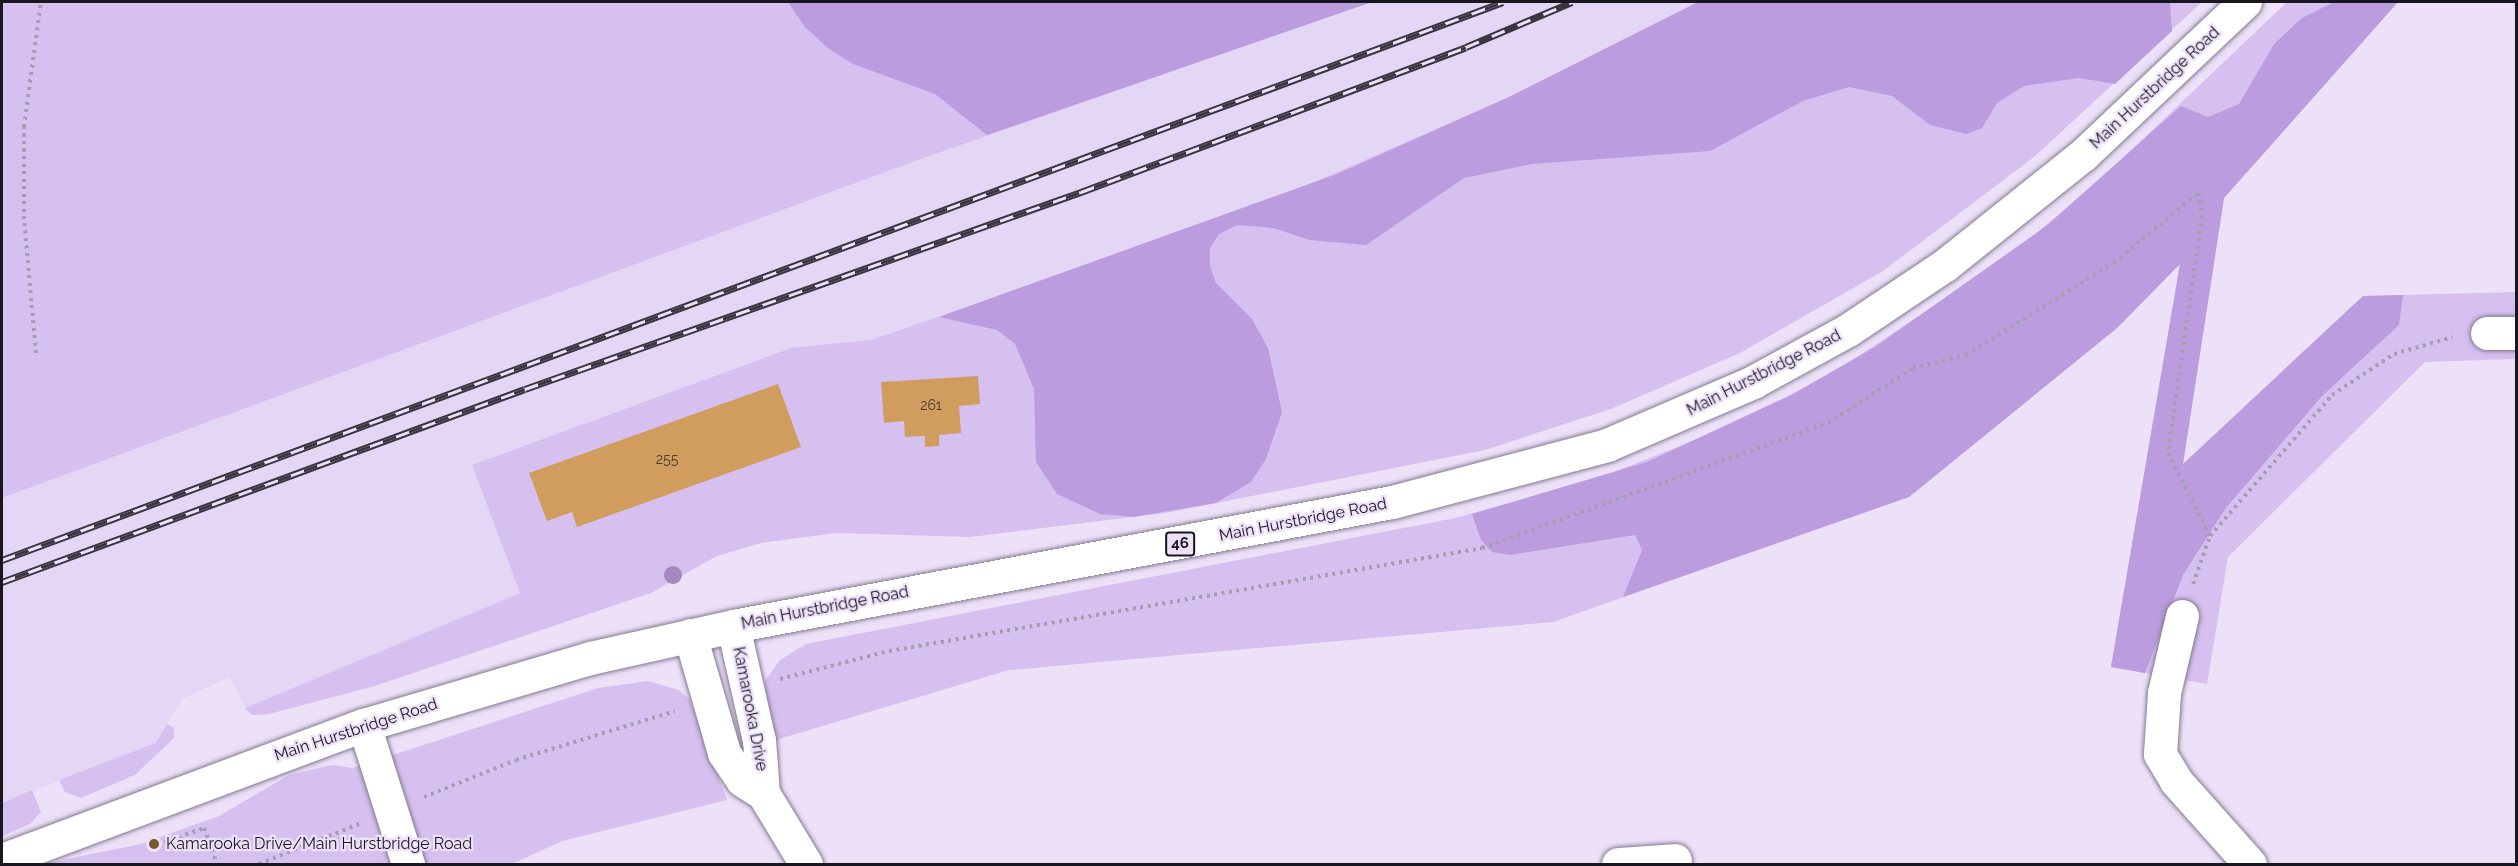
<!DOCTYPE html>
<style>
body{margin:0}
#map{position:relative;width:2518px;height:866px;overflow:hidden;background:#ece1f9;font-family:Raleway,sans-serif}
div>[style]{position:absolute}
.built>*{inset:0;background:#e4d6f5}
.green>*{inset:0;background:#d6c0f0}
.forest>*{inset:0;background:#bb9cdf}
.building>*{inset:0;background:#d19d5f}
.path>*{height:4px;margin-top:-2px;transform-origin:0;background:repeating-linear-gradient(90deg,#a69db0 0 3px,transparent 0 7.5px)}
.roads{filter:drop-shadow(0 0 2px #837a90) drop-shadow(0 0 2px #837a90)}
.minor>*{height:33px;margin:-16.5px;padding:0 16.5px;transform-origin:16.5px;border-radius:16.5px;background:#fff}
.major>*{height:33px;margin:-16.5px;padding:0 16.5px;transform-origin:16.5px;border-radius:16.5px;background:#fff}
.rail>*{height:7px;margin-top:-3.5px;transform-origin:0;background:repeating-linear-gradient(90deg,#ece1f9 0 14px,#3a3541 0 28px);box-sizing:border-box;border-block:2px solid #3a3541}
.trees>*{width:18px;height:18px;margin:-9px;border-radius:50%;background:#a488bf}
.dots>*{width:16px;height:16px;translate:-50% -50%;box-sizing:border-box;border:3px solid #ece1f9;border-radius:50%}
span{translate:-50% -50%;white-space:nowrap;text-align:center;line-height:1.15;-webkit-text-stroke:4.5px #ece1f9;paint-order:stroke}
.number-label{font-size:14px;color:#48382f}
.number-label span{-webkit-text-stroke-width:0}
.shield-label span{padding:2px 4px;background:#ece1f9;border:2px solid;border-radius:4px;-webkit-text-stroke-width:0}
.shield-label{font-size:15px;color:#1a161f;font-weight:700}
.street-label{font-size:16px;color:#1a161f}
.poi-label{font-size:16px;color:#1a161f}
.left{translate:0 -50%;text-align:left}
.frame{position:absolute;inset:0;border:3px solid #1a161f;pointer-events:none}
</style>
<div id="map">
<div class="built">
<div style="clip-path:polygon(1372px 2px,1698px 2px,1509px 97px,1257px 207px,871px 341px,791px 348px,472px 465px,520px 593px,245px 708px,230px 677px,182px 699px,156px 743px,2px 803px,2px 498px,918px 160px)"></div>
</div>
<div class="green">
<div style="clip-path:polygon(2px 2px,1372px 2px,918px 160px,2px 498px)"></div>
<div style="clip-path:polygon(1698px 2px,2202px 2px,2034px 157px,1883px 271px,1740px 353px,1611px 409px,1485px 450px,1166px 513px,970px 537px,837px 533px,761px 543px,717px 556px,651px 593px,375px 686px,269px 714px,252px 715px,245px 708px,520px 593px,472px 465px,791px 348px,871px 340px,1257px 207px,1509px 97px)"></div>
<div style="clip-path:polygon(2287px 2px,2398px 2px,2224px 198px,2183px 464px,2363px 296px,2516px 292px,2516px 359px,2425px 362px,2228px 557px,2207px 684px,2111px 667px,2180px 264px,2117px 328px,1909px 497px,1553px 622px,1009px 670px,776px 740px,764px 703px,765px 681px,780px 660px,806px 644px,1455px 518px,1602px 477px,1737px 423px,1834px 372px,2000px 262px,2087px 192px)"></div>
<div style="clip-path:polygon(648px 681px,679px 690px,690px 700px,727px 800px,562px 841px,512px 864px,42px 864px,141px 844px,219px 816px,289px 775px,332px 765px,353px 768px,598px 688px)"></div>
<div style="clip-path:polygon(167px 724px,174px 728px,174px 738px,135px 775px,81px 798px,65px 792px,59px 780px,156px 743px)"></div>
<div style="clip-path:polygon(32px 790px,41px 812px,30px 824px,2px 836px,2px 803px)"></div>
</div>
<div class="forest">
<div style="clip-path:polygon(788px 2px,1372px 2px,987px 135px,935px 94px,853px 64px,829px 49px,805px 27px)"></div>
<div style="clip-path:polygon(1698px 2px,2170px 2px,2172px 31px,2115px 84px,2079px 78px,2024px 86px,1997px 103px,1982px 128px,1966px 134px,1930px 125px,1892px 96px,1849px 87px,1803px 101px,1710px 151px,1532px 164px,1464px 178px,1366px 245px,1309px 240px,1274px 228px,1237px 225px,1219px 234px,1210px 248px,1210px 266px,1216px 283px,1252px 319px,1268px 348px,1282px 412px,1266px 459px,1251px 482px,1216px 503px,1133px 517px,1100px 514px,1057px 494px,1036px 462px,1034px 389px,1015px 344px,997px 330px,939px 317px,1337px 174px,1509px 97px)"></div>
<div style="clip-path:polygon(2334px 2px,2398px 2px,2224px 198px,2183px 464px,2363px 296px,2403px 295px,2399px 325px,2322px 396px,2225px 509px,2183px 575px,2145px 673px,2111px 667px,2180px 264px,2117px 328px,1909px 497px,1623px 597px,1642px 550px,1635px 535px,1510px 555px,1492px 552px,1481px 540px,1472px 514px,1647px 462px,1791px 395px,1875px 347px,2045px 227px,2181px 106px,2208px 117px,2239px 104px,2274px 44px,2302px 18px)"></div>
</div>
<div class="building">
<div style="clip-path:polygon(978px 376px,980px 404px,959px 406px,961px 433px,939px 435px,939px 446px,925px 447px,925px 436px,905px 437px,904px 421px,884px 423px,881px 382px)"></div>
<div style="clip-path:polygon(778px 384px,801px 447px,577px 527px,572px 512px,547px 521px,529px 473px)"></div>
</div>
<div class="path">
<div style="left:2199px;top:193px;width:23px;rotate:83deg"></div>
<div style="left:2202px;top:216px;width:239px;rotate:98.2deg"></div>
<div style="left:2168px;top:453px;width:93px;rotate:63.2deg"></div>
<div style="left:36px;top:353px;width:135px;rotate:-95.1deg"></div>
<div style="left:24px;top:219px;width:92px;rotate:-90deg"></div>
<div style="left:24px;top:127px;width:126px;rotate:-82.3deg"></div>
<div style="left:2193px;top:584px;width:51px;rotate:-70.5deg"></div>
<div style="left:2210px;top:536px;width:186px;rotate:-49.1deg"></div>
<div style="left:2332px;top:395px;width:74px;rotate:-33.5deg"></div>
<div style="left:2394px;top:354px;width:61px;rotate:-16.1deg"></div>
<div style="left:780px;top:679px;width:113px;rotate:-14.4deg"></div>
<div style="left:889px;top:651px;width:602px;rotate:-9.85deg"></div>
<div style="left:1482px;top:548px;width:368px;rotate:-19.9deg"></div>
<div style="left:1828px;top:423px;width:101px;rotate:-32.9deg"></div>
<div style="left:1913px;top:368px;width:55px;rotate:-13.8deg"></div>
<div style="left:1966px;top:355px;width:174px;rotate:-31.9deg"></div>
<div style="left:2114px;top:263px;width:111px;rotate:-39.9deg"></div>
<div style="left:424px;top:797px;width:99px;rotate:-21.9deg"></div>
<div style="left:516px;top:760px;width:166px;rotate:-17.1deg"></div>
<div style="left:150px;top:847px;width:57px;rotate:-19.4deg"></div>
<div style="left:204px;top:828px;width:38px;rotate:70deg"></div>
<div style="left:259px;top:864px;width:108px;rotate:-21.8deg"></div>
</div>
<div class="roads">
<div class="minor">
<div style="left:2487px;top:333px;width:29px"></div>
<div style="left:2182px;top:616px;width:79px;rotate:103.2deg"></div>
<div style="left:2164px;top:693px;width:61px;rotate:93.8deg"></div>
<div style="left:2160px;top:754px;width:31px;rotate:59deg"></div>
<div style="left:2176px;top:781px;width:111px;rotate:48.3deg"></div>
<div style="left:733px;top:626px;width:117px;rotate:77.2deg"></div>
<div style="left:759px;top:740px;width:53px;rotate:85.7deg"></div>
<div style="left:763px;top:793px;width:83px;rotate:58.8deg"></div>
<div style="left:690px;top:635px;width:123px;rotate:73.9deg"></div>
<div style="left:724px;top:753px;width:32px;rotate:56deg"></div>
<div style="left:742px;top:780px;width:25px;rotate:32deg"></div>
<div style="left:364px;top:725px;width:146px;rotate:72.4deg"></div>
<div style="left:1618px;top:864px;width:57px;rotate:-4deg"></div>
</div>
<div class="major">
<div style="left:2px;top:860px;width:386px;rotate:-20.5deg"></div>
<div style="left:364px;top:725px;width:236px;rotate:-16.5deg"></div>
<div style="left:590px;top:658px;width:147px;rotate:-12.6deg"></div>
<div style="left:733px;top:626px;width:671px;rotate:-10.66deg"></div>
<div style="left:1392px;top:502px;width:222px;rotate:-14.8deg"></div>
<div style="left:1607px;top:445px;width:159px;rotate:-23.3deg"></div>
<div style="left:1753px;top:382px;width:108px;rotate:-28.7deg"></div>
<div style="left:1848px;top:330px;width:117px;rotate:-33.8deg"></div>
<div style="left:1945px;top:265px;width:176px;rotate:-38.6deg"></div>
<div style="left:2083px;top:155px;width:223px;rotate:-43.4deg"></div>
</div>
</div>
<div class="rail">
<div style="left:2px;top:560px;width:1601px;rotate:-20.39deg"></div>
<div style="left:2px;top:582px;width:557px;rotate:-20.26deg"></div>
<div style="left:525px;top:389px;width:590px;rotate:-19.51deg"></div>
<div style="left:1081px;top:192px;width:411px;rotate:-20.6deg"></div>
<div style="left:1466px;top:47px;width:115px;rotate:-23deg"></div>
</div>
<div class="trees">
<div style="left:673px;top:575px"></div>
</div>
<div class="dots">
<div style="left:154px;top:844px;background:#79572f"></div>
</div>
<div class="number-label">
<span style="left:931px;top:405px">261</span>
<span style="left:667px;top:459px">255</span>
</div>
<div class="shield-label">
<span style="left:1180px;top:544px">46</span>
</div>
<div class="street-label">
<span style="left:2155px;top:88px;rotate:-43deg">Main Hurstbridge Road</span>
<span style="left:1764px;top:373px;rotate:-27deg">Main Hurstbridge Road</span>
<span style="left:1303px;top:520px;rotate:-11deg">Main Hurstbridge Road</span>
<span style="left:825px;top:608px;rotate:-11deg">Main Hurstbridge Road</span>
<span style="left:750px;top:709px;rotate:79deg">Kamarooka Drive</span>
<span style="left:356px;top:730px;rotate:-18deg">Main Hurstbridge Road</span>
</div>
<div class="poi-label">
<span class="left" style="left:166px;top:844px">Kamarooka Drive/Main Hurstbridge Road</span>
</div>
<div class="frame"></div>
</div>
